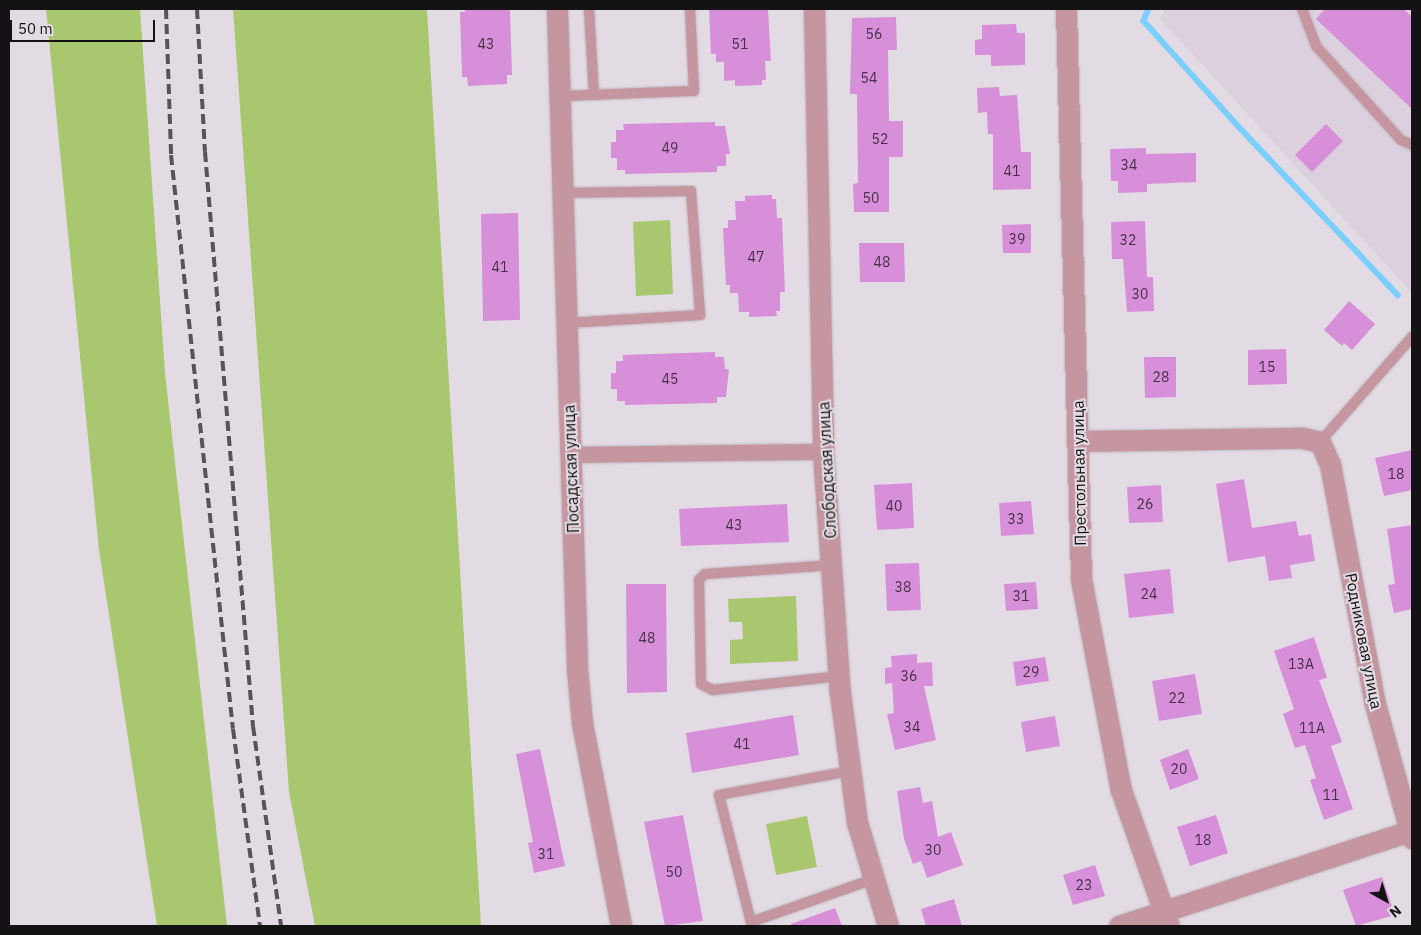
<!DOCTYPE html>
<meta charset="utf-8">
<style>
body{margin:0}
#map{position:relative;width:1421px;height:935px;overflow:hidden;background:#e3dbe4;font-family:"IBM Plex Sans",sans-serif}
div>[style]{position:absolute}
.built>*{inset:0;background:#dccfde}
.green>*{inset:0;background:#a9c76f}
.stream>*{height:5.5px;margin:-2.75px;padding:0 2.75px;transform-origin:2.75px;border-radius:2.75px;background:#7ccffd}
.building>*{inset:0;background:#d78fda}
.roads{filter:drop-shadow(0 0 1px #beb7bf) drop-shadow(0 0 1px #beb7bf)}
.service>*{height:10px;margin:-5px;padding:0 5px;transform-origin:5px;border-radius:5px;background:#c5969f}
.pedestrian>*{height:16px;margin:-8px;padding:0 8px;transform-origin:8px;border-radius:8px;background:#c5969f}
.minor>*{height:21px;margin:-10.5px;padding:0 10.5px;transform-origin:10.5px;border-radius:10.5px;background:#c5969f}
.rail>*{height:4px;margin-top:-2px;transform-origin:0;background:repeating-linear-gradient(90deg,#585358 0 10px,transparent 0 15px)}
span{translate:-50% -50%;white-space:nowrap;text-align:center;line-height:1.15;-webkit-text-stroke:4px #e3dbe4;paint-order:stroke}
.number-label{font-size:14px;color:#463146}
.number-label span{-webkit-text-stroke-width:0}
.street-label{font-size:16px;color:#151215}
.frame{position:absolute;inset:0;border:10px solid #151215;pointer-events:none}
.north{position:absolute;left:1361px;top:875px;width:50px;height:50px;-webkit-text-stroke:4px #e3dbe4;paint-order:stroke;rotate:141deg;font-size:14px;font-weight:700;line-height:20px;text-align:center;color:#151215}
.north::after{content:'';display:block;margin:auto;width:18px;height:22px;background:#151215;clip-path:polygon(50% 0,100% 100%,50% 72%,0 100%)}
.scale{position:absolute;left:10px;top:20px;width:145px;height:22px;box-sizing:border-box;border:2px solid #151215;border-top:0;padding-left:6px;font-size:15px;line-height:18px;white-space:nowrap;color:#151215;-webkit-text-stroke:4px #e3dbe4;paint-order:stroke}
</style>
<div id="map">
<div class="built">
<div style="clip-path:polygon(1165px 9px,1412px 9px,1412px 293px,1160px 19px)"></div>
</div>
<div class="green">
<div style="clip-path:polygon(46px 9px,140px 9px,165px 373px,227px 926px,157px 926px,99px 550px)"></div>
<div style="clip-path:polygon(233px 9px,427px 9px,481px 926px,315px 926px,289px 792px)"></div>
<div style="clip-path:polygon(670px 220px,673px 294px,636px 296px,633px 222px)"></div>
<div style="clip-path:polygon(796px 596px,798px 661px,730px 664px,730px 640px,743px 639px,742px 622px,729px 622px,728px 599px)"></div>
<div style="clip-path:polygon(807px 816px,817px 867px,776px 875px,766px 824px)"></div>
</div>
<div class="stream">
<div style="left:1149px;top:9px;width:13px;rotate:113deg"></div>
<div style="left:1144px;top:21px;width:144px;rotate:48.1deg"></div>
<div style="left:1240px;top:128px;width:230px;rotate:46.6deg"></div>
</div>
<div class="building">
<div style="clip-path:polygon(465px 9px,510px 10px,512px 75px,507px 75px,507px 84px,468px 86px,467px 77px,462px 77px,460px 12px,465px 12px)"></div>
<div style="clip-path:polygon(709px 9px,768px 9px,771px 61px,765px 61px,766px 80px,762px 80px,762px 85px,735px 86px,735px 80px,724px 81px,724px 62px,716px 62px,716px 54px,711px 54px)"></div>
<div style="clip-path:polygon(1325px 9px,1404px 9px,1412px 17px,1412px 109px,1316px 19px)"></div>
<div style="clip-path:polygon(896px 17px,897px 50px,888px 50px,889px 121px,903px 121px,903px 157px,889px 157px,889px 212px,854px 212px,853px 184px,858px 183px,857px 94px,850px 94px,852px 18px)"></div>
<div style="clip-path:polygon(1016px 24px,1017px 33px,1025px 33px,1025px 65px,991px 66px,991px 55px,975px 55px,975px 40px,982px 39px,982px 25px)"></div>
<div style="clip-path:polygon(999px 87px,1000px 96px,1017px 95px,1021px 152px,1031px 152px,1031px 189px,993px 190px,993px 134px,988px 134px,987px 112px,978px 113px,977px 88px)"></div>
<div style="clip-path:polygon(715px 122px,715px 126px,725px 126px,730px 154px,726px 154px,726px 166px,717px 166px,717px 172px,625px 174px,625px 170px,617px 170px,617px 158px,611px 158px,611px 142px,616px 142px,616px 130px,624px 130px,623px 124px)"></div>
<div style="clip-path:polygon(1326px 124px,1343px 141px,1312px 172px,1295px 155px)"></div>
<div style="clip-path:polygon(1146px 148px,1146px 154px,1196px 153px,1196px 182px,1147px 184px,1147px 192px,1118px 193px,1118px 181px,1111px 181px,1110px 149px)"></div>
<div style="clip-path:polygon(772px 195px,772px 199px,776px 199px,777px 218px,782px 218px,785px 292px,780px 292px,780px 311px,776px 311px,777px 316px,749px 317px,749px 312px,739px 312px,738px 293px,730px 293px,730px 285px,726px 285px,723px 228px,728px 228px,728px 220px,736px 220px,735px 201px,745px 201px,745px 196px)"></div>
<div style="clip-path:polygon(518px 213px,520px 320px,483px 321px,481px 214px)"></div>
<div style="clip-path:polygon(1145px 221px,1147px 277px,1153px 277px,1154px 311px,1127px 312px,1123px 259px,1112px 259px,1111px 222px)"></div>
<div style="clip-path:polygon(1031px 224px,1031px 253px,1003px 253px,1002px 225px)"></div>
<div style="clip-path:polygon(859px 243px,904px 243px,905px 282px,860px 282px)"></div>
<div style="clip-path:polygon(1349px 301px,1375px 324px,1352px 350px,1344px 343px,1342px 346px,1324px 330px)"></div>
<div style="clip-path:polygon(1286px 349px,1287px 384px,1248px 385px,1248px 350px)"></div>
<div style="clip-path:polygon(715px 352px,715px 357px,724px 357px,725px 369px,729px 369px,726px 397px,717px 397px,717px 403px,625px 405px,625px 401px,617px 401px,617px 389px,611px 389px,611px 373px,616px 373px,616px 361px,623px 361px,623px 355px)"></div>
<div style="clip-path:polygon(1144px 357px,1176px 357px,1176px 397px,1145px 398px)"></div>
<div style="clip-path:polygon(1412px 450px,1412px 490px,1384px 496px,1375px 458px)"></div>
<div style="clip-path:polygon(1244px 479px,1252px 528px,1296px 521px,1299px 536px,1311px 534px,1315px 561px,1290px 565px,1292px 578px,1269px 581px,1265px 556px,1228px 562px,1216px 484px)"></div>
<div style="clip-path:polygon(912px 483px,914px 528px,877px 530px,874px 485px)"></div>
<div style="clip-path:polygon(1161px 485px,1163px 522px,1129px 523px,1127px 487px)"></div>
<div style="clip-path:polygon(1031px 501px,1034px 534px,1001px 536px,999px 503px)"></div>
<div style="clip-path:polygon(787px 504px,789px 542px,681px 546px,679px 509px)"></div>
<div style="clip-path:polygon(1412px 525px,1412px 609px,1394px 613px,1388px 585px,1395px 584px,1387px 529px)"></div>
<div style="clip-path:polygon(919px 563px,921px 610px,887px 611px,885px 564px)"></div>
<div style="clip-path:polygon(1170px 569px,1174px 613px,1129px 618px,1124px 574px)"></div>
<div style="clip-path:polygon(1036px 582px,1038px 609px,1006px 611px,1004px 584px)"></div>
<div style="clip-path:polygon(626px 584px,666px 584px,667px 692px,627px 693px)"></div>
<div style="clip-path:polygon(1314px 637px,1327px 678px,1319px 680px,1342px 742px,1331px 746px,1353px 809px,1324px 820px,1310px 780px,1316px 778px,1305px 745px,1295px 748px,1283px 714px,1294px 709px,1274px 651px)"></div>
<div style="clip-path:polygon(917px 654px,917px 663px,932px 662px,933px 686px,924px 686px,936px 740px,895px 750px,887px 714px,894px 713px,892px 683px,885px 684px,885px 668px,892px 667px,891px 656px)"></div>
<div style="clip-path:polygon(1045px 657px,1049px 681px,1016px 686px,1013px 662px)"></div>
<div style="clip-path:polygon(1195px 674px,1202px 714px,1159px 721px,1152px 681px)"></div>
<div style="clip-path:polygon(793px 715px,799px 755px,692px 773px,686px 733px)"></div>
<div style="clip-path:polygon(1055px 716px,1060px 746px,1026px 752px,1021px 722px)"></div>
<div style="clip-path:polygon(540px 749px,565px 866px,534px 873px,528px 843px,533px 842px,516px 754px)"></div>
<div style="clip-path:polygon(1188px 749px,1199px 779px,1170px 790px,1160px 760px)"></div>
<div style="clip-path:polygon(920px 787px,923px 803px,932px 801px,938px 837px,951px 832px,963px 865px,927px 878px,921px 861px,913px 864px,904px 839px,897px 791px)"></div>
<div style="clip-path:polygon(683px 815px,703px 921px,665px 926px,644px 822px)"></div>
<div style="clip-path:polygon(1216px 815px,1228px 853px,1190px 866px,1177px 827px)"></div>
<div style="clip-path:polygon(1095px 865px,1105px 896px,1073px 905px,1063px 875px)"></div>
<div style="clip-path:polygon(1382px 877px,1395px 915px,1356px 926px,1343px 890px)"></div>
<div style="clip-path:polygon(954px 899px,962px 926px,926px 926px,921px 909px)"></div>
<div style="clip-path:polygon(835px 908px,842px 926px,791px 926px,791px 924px)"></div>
</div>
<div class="roads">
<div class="service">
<div style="left:589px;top:9px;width:86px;rotate:86.7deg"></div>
<div style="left:1302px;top:9px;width:40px;rotate:69deg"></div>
<div style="left:1316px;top:46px;width:127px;rotate:47.9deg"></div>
<div style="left:1401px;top:140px;width:12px;rotate:24deg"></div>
<div style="left:561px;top:96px;width:133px;rotate:-2.2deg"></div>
<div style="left:694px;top:91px;width:82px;rotate:-92.8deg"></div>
<div style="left:563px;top:193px;width:128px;rotate:-0.9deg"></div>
<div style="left:691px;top:191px;width:124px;rotate:85.8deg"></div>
<div style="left:700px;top:315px;width:133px;rotate:176.6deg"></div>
<div style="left:1320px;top:442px;width:140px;rotate:-48.8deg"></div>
<div style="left:833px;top:565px;width:128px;rotate:176deg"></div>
<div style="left:705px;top:574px;width:8px;rotate:135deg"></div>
<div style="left:699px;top:580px;width:104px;rotate:88.9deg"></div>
<div style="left:701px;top:684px;width:13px;rotate:27deg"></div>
<div style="left:713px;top:690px;width:127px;rotate:-6.3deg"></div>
<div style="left:850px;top:771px;width:133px;rotate:169.6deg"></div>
<div style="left:719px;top:795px;width:131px;rotate:75.9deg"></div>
<div style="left:751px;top:922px;width:130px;rotate:-19.3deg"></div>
</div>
<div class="pedestrian">
<div style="left:570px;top:455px;width:253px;rotate:-0.7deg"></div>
</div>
<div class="minor">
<div style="left:557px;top:9px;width:660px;rotate:88.26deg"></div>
<div style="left:577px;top:669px;width:54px;rotate:84.7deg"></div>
<div style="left:582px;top:723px;width:207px;rotate:79.1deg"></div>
<div style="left:814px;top:9px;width:443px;rotate:88.8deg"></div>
<div style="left:823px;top:452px;width:242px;rotate:86deg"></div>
<div style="left:840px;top:693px;width:130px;rotate:82.5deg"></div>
<div style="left:857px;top:822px;width:109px;rotate:73.4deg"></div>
<div style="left:1066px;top:9px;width:570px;rotate:88.49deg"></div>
<div style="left:1081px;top:579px;width:215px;rotate:79.3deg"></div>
<div style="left:1121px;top:790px;width:144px;rotate:70.6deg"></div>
<div style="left:1078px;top:441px;width:225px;rotate:-0.8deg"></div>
<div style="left:1303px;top:438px;width:17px;rotate:13deg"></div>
<div style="left:1320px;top:442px;width:24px;rotate:66deg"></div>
<div style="left:1330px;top:464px;width:244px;rotate:79.4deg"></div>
<div style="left:1375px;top:704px;width:139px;rotate:74.6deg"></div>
<div style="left:1119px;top:926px;width:308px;rotate:-18.1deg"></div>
</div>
</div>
<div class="rail">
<div style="left:166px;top:9px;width:146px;rotate:88deg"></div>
<div style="left:171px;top:155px;width:577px;rotate:83.84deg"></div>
<div style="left:233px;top:729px;width:199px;rotate:82.2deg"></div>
<div style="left:197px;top:9px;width:143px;rotate:86.8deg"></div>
<div style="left:205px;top:152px;width:576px;rotate:85.22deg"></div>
<div style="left:253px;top:726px;width:202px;rotate:82deg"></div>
</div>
<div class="number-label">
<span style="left:874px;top:34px">56</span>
<span style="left:486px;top:44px">43</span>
<span style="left:740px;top:44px">51</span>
<span style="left:869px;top:78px">54</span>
<span style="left:880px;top:139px">52</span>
<span style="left:670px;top:148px">49</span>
<span style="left:1129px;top:165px">34</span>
<span style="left:1012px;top:171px">41</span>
<span style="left:871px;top:198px">50</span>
<span style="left:1017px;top:239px">39</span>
<span style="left:1128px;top:240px">32</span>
<span style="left:756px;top:257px">47</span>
<span style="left:882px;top:262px">48</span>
<span style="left:500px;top:267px">41</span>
<span style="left:1140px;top:294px">30</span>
<span style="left:1267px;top:367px">15</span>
<span style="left:1161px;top:377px">28</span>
<span style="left:670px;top:379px">45</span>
<span style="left:1396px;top:474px">18</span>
<span style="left:1145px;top:504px">26</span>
<span style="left:894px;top:506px">40</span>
<span style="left:1016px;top:519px">33</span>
<span style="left:734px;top:525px">43</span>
<span style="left:903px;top:587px">38</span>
<span style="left:1149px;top:594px">24</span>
<span style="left:1021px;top:596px">31</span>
<span style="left:647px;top:638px">48</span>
<span style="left:1301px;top:664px">13А</span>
<span style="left:1031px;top:672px">29</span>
<span style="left:909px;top:676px">36</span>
<span style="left:1177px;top:698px">22</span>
<span style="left:912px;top:727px">34</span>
<span style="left:1312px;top:728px">11А</span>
<span style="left:742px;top:744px">41</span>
<span style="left:1179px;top:769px">20</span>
<span style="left:1331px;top:795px">11</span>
<span style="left:1203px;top:840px">18</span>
<span style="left:933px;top:850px">30</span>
<span style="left:546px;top:854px">31</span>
<span style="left:674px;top:872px">50</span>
<span style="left:1084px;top:885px">23</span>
</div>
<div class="street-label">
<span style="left:571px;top:469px;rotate:-92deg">Посадская улица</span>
<span style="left:827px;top:470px;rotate:-93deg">Слободская улица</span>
<span style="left:1079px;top:473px;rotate:-91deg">Престольная улица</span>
<span style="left:1364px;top:641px;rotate:79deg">Родниковая улица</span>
</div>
<div class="frame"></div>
<div class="north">N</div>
<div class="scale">50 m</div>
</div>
